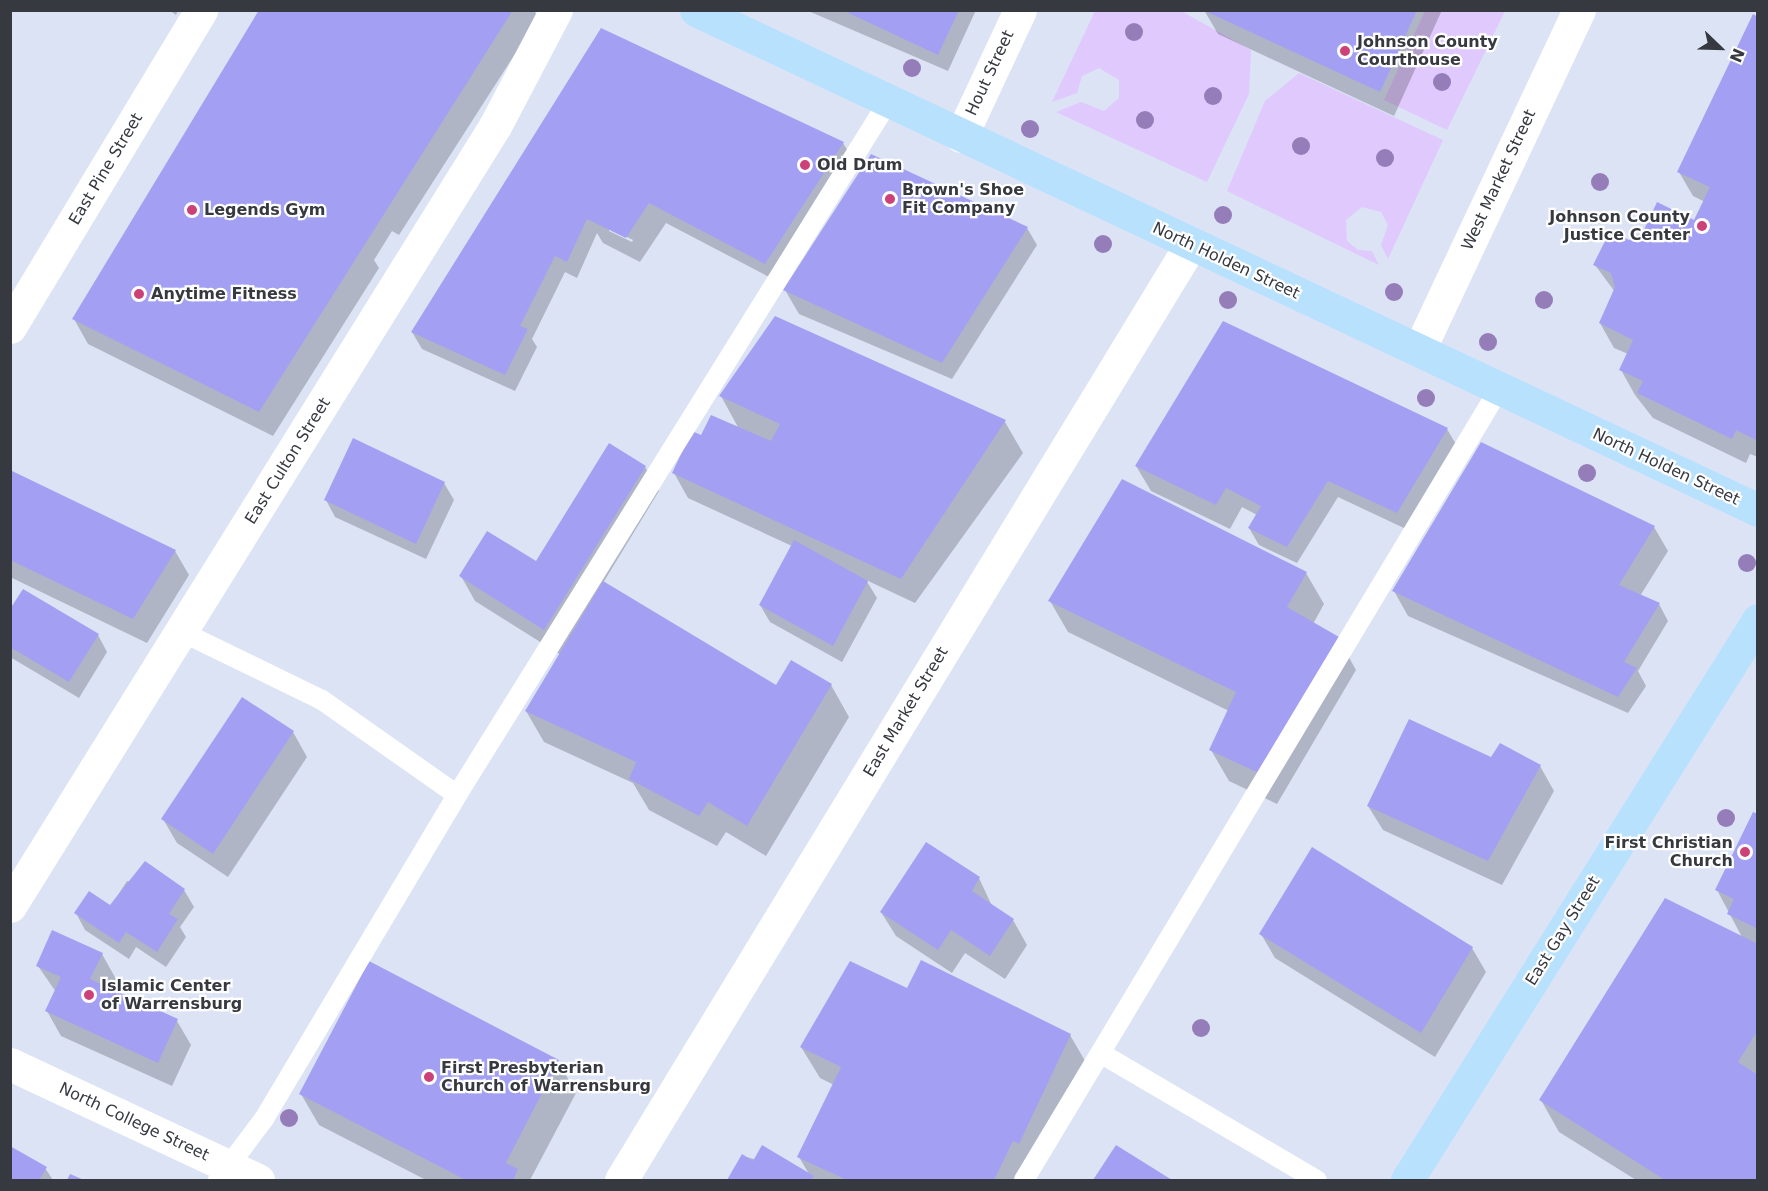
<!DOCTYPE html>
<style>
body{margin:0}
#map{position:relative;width:1768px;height:1191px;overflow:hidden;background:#dbe3f5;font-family:"DejaVu Sans",sans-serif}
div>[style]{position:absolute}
.green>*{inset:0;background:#dfc9fd}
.shadow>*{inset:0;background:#0003}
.building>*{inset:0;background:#a3a0f3}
.service>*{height:20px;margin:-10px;padding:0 10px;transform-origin:10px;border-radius:10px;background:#fff}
.minor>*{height:33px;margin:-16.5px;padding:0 16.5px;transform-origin:16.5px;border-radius:16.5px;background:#fff}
.secondary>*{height:33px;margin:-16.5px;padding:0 16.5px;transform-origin:16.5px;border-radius:16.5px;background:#b8e1fe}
.trees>*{width:18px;height:18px;margin:-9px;border-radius:50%;background:#947db8}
.dots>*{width:16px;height:16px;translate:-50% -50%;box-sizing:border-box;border:3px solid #fff;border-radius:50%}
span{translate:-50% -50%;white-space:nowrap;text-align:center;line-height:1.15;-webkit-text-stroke:4.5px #fff;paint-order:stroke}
.poi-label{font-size:16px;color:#363940;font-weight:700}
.left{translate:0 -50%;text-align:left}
.right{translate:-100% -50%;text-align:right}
.street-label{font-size:16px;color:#363940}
.frame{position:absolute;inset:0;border:12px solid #363940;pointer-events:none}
.north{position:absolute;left:1690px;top:18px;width:60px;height:60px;-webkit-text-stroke:4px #fff;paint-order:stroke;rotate:113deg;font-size:16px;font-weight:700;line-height:24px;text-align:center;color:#363940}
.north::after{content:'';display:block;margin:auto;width:21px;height:27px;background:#363940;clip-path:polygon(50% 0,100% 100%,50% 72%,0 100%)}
</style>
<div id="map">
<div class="green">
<div style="clip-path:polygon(1095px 11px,1181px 11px,1251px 50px,1249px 94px,1207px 182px,1056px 112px,1081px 102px,1104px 111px,1119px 98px,1119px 80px,1099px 68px,1082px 76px,1077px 93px,1052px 102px)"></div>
<div style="clip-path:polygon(1425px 11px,1505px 11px,1447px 130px,1384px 100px)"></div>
<div style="clip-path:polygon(1299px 73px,1443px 140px,1388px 259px,1381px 245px,1388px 225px,1381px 212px,1362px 207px,1346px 220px,1347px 241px,1358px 250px,1372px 251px,1379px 265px,1227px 191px,1265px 101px)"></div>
</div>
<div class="shadow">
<div style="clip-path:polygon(169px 10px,178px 10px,176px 15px)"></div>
<div style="clip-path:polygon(260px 10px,534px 10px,538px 18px,399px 235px,392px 231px,374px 260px,379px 268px,273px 436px,88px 344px,74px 319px)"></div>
<div style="clip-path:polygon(806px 10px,976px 10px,948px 71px)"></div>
<div style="clip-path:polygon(1204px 10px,1442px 10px,1394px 116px,1218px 34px)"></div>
<div style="clip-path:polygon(1758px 18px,1758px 457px,1750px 454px,1746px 463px,1653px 418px,1635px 395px,1621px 370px,1628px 354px,1614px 348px,1600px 323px,1615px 292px,1595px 265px,1629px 242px,1695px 222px,1705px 202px,1693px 196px,1679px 172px)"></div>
<div style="clip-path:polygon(evenodd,602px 30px,843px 143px,853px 159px,775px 280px,666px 223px,640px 262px,603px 243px,597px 233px,577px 278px,565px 272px,532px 339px,537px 347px,515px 391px,422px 349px,412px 332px,602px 30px,609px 228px,633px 240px,632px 242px,609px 231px,609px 228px)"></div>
<div style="clip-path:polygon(871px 156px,1027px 228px,1037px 245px,952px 379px,799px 314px,785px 290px)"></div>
<div style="clip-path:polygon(776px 318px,1005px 422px,1023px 453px,915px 603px,866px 580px,877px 598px,842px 662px,770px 622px,760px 605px,792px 546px,688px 498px,674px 473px,702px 437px,739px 429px,721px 396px)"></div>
<div style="clip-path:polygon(1447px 429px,1457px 446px,1406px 529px,1338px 497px,1297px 563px,1259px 545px,1249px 528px,1257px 515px,1242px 507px,1230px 529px,1151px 491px,1136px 466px)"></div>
<div style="clip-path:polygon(645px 467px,659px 491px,603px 583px,777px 687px,831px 685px,849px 717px,766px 856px,726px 832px,717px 846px,649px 810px,633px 783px,544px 742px,526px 711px,561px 655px,475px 601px,461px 576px,536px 563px)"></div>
<div style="clip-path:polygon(10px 472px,175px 551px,189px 575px,147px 643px,10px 577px)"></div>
<div style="clip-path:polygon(444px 483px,454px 500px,426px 559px,335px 517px,326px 500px)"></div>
<div style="clip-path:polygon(1654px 527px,1668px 551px,1640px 596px,1659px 604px,1668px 621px,1638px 671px,1646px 686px,1628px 713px,1408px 616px,1394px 591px)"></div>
<div style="clip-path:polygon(1306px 573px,1324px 604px,1313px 624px,1338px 638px,1356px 670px,1277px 804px,1229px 781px,1211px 750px,1229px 711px,1068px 632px,1050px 601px)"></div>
<div style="clip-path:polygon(10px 612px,98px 635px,107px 652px,79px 698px,10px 657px)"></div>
<div style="clip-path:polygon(243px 699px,293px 732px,307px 757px,228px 877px,177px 843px,163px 819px)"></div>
<div style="clip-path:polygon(1500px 745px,1540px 766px,1554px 791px,1502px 885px,1383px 830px,1368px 806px,1491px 759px)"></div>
<div style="clip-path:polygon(1758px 816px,1758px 1180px,1636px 1180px,1559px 1132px,1541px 1100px,1743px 939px,1717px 890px)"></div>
<div style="clip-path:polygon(979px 878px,992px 906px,1013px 920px,1027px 945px,1005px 979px,965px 953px,952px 973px,896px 936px,881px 912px)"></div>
<div style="clip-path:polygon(127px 881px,184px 890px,194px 907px,180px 927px,186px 937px,166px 967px,136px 947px,129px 959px,85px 930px,76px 913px,110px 907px)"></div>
<div style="clip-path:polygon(1261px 934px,1472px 948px,1486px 972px,1435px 1057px,1275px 958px)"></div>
<div style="clip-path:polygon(102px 954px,116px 979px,110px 990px,177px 1021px,191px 1045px,172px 1086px,61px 1036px,47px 1011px,56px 992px,38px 966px)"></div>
<div style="clip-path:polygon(908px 990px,1070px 1035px,1088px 1066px,1029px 1180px,729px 1180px,743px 1156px,809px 1174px,799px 1157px,834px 1085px,820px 1078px,801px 1047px)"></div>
<div style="clip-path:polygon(558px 1061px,576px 1093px,530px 1180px,426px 1180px,319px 1125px,301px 1094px)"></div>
<div style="clip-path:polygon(1116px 1147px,1169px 1180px,1095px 1180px)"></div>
<div style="clip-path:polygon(10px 1148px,45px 1168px,53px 1180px,10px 1180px)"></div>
</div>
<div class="building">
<div style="clip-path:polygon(259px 10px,513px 10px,259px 412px,72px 319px)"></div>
<div style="clip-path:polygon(842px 10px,959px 10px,938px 55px)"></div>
<div style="clip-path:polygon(1203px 10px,1417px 10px,1380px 92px)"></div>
<div style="clip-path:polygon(1753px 14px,1758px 17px,1758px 441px,1736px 430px,1732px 439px,1637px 393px,1643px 381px,1619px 370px,1633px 340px,1599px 323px,1615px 287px,1611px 273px,1593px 265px,1610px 231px,1629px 240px,1643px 232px,1657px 202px,1694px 220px,1710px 187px,1677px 172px)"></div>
<div style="clip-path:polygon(601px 28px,844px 142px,765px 264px,649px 203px,626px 238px,587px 219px,567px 262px,555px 256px,520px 326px,528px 329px,505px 375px,411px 332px)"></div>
<div style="clip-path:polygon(871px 154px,1028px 227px,942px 363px,783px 290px)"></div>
<div style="clip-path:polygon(775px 316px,1006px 420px,901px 579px,672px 473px,692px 431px,701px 435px,711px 415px,771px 441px,780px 424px,719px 396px)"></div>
<div style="clip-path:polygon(1223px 321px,1448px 428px,1397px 513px,1328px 481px,1287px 547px,1248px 528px,1261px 506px,1226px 488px,1216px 505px,1135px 466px)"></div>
<div style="clip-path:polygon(353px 438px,445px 482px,416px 544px,324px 500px)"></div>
<div style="clip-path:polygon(1481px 442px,1655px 526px,1619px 585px,1660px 603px,1624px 662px,1637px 668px,1618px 697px,1392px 591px)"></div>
<div style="clip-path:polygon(609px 443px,646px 466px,544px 630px,459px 576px,487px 531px,536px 561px)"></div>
<div style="clip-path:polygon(10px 470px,176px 550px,133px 619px,10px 560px)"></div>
<div style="clip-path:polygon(1122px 479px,1307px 572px,1287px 607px,1339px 637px,1259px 773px,1209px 750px,1236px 692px,1048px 601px)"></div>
<div style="clip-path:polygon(794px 540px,868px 581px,833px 646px,759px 605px)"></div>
<div style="clip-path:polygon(603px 581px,776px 685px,791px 660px,832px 684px,747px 826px,708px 802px,699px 816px,629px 779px,636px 762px,525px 711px)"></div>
<div style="clip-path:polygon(23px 589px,99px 634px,69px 682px,10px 647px,10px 609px)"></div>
<div style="clip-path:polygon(242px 697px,294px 731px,213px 854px,161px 819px)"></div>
<div style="clip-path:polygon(1409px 719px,1491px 757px,1500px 743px,1541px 765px,1488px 861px,1367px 806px)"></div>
<div style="clip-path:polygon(1753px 812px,1758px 814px,1758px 929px,1727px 914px,1734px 899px,1715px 890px)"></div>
<div style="clip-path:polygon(926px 842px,980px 877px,972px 891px,1014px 919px,990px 956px,951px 930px,938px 950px,880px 912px)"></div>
<div style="clip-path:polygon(1312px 847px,1473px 947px,1421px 1033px,1259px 934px)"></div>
<div style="clip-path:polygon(145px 861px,185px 889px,169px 914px,178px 919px,157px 952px,126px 932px,119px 943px,74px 913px,89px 891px,110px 905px)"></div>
<div style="clip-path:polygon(1665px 898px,1758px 944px,1758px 1030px,1738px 1062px,1758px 1075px,1758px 1180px,1665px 1180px,1539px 1100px)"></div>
<div style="clip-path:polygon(52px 930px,103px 953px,90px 979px,178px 1019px,158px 1063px,45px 1011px,61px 977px,36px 966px)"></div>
<div style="clip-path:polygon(921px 960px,1071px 1034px,1019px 1144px,1013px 1141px,994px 1180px,847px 1180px,797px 1157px,841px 1067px,800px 1047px,850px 961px,907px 988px)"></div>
<div style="clip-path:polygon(369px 961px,559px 1060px,506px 1163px,518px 1169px,513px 1180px,466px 1180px,299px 1094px)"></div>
<div style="clip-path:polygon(762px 1145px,814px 1176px,811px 1180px,727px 1180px,742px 1154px,753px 1161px)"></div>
<div style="clip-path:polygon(1116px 1145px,1172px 1180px,1093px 1180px)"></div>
<div style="clip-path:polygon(10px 1146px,47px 1167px,39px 1180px,10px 1180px)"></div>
<div style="clip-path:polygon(70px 1174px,84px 1180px,67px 1180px)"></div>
</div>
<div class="service">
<div style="left:182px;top:632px;width:156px;rotate:25.9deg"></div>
<div style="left:322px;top:700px;width:165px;rotate:35.1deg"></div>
<div style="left:1102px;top:1054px;width:249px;rotate:30.4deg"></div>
<div style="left:218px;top:1180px;width:76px;rotate:-53deg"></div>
<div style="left:264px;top:1119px;width:377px;rotate:-59.2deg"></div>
<div style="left:457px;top:795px;width:816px;rotate:-58.12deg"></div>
<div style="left:1024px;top:1180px;width:923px;rotate:-59.01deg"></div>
</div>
<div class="minor">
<div style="left:961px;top:136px;width:139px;rotate:-64.9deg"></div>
<div style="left:10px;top:327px;width:370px;rotate:-58.9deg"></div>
<div style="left:1419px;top:350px;width:376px;rotate:-64.8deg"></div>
<div style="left:10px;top:906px;width:918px;rotate:-58.13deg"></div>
<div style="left:495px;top:126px;width:131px;rotate:-62.3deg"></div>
<div style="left:10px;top:1064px;width:274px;rotate:25.1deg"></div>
<div style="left:621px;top:1180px;width:1096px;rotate:-58.66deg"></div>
</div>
<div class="secondary">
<div style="left:696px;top:10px;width:1174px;rotate:25.21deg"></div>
<div style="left:1407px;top:1180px;width:661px;rotate:-57.92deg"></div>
</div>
<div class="trees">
<div style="left:1134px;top:32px"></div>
<div style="left:912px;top:68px"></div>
<div style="left:1442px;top:82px"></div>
<div style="left:1213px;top:96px"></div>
<div style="left:1145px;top:120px"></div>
<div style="left:1030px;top:129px"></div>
<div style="left:1301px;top:146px"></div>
<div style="left:1385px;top:158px"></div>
<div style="left:1600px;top:182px"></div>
<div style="left:1223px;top:215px"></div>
<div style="left:1103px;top:244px"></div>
<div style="left:1394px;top:292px"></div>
<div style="left:1228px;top:300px"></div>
<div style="left:1544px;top:300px"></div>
<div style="left:1488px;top:342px"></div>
<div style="left:1426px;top:398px"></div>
<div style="left:1587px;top:473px"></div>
<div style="left:1747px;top:563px"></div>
<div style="left:1726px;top:818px"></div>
<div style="left:1201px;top:1028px"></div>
<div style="left:289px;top:1118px"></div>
</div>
<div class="dots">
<div style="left:1345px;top:51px;background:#cc4177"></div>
<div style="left:805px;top:165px;background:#cc4177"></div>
<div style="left:890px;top:199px;background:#cc4177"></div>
<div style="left:192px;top:210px;background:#cc4177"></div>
<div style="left:1702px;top:226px;background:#cc4177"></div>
<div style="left:139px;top:294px;background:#cc4177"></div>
<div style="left:1745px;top:852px;background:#cc4177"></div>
<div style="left:89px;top:995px;background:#cc4177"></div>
<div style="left:429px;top:1077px;background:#cc4177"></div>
</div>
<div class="poi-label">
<span class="left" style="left:1357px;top:51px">Johnson County<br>Courthouse</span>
<span class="left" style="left:817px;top:165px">Old Drum</span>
<span class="left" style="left:902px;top:199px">Brown's Shoe<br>Fit Company</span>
<span class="left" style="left:204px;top:210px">Legends Gym</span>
<span class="right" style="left:1690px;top:226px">Johnson County<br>Justice Center</span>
<span class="left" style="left:151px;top:294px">Anytime Fitness</span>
<span class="right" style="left:1733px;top:852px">First Christian<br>Church</span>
<span class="left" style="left:101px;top:995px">Islamic Center<br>of Warrensburg</span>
<span class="left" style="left:441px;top:1077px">First Presbyterian<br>Church of Warrensburg</span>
</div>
<div class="street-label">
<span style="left:990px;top:73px;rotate:-65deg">Hout Street</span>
<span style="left:106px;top:169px;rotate:-59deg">East Pine Street</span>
<span style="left:1499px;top:180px;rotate:-65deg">West Market Street</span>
<span style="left:1226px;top:261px;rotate:25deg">North Holden Street</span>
<span style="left:288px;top:461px;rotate:-58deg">East Culton Street</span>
<span style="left:1666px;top:467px;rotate:25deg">North Holden Street</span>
<span style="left:906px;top:712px;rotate:-59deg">East Market Street</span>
<span style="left:1563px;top:931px;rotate:-58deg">East Gay Street</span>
<span style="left:134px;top:1122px;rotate:25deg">North College Street</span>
</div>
<div class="frame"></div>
<div class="north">N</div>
</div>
